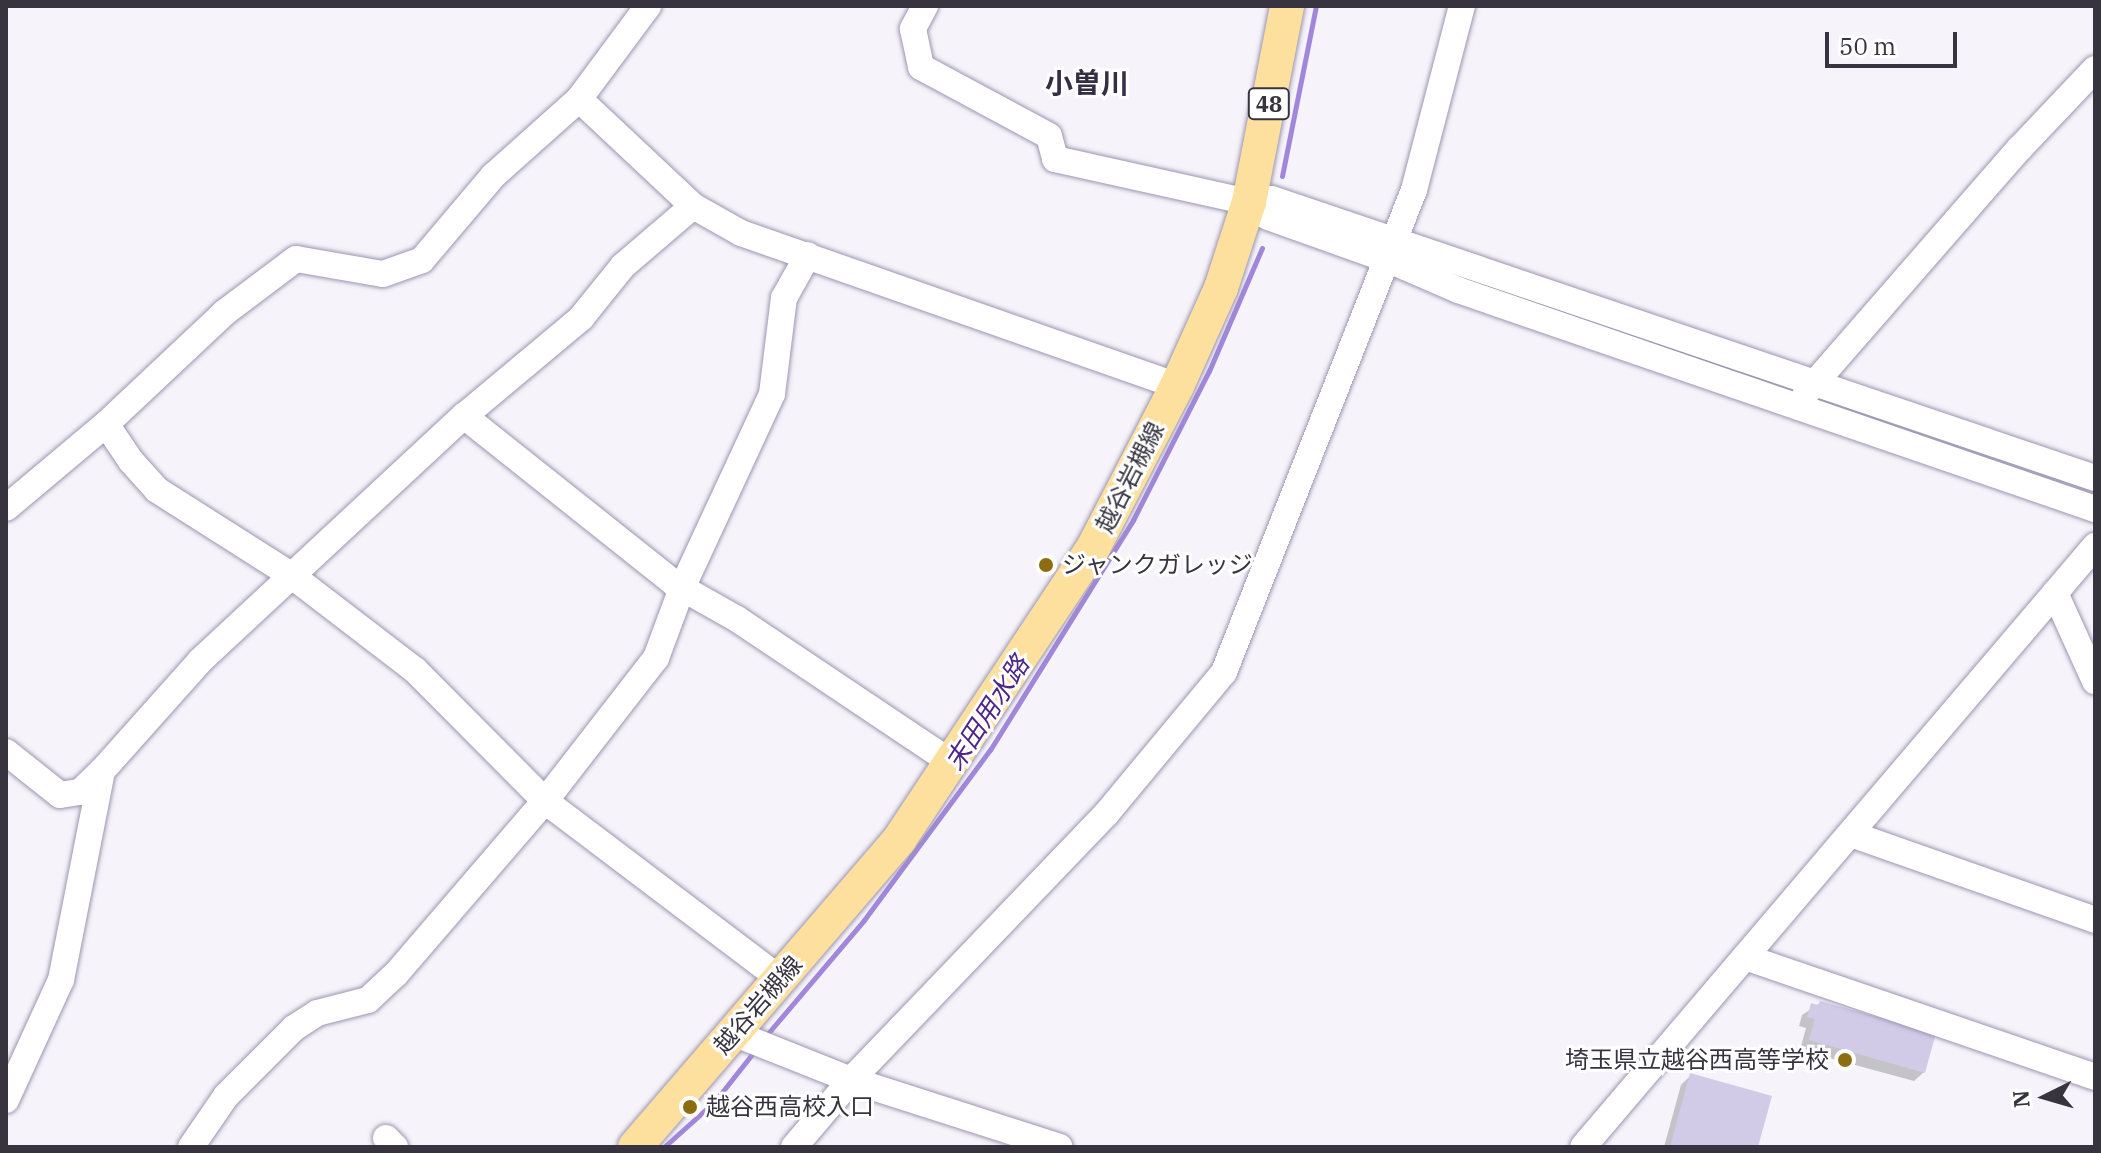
<!DOCTYPE html>
<meta charset="utf-8">
<style>
body{margin:0}
#map{position:relative;width:2101px;height:1153px;overflow:hidden;background:#f6f4fa;font-family:"IBM Plex Serif","Noto Sans JP",serif}
div>[style]{position:absolute}
.shadow>*{inset:0;background:#0003}
.stream>*{height:5px;margin:-2.5px;padding:0 2.5px;transform-origin:2.5px;border-radius:2.5px;background:#a087db}
.building>*{inset:0;background:#d2cbe8}
.roads{filter:drop-shadow(0 0 2px #9c95b1) drop-shadow(0 0 2px #9c95b1)}
.minor>*{height:26px;margin:-13px;padding:0 13px;transform-origin:13px;border-radius:13px;background:#fff}
.major>*{height:34px;margin:-17px;padding:0 17px;transform-origin:17px;border-radius:17px;background:#fde09e}
.dots>*{width:22px;height:22px;translate:-50% -50%;box-sizing:border-box;border:4px solid #fff;border-radius:50%}
span{translate:-50% -50%;white-space:nowrap;text-align:center;line-height:1.15;-webkit-text-stroke:6px #fff;paint-order:stroke}
.shield-label span{padding:2px 6px;background:#fff;border:2px solid;border-radius:6px;-webkit-text-stroke-width:0}
.shield-label{font-size:22px;color:#373440;font-weight:700}
.street-label{font-size:24px;color:#373440}
.poi-label{font-size:24px;color:#373440}
.left{translate:0 -50%;text-align:left}
.right{translate:-100% -50%;text-align:right}
.water-label{font-size:26px;color:#4d2689;font-style:italic}
.quarter-label{font-size:28px;color:#352f46;font-weight:700}
.frame{position:absolute;inset:0;border:8px solid #373440;pointer-events:none}
.north{position:absolute;left:2005px;top:1057px;width:80px;height:80px;-webkit-text-stroke:6px #fff;paint-order:stroke;rotate:265deg;font-size:22px;font-weight:700;line-height:32px;text-align:center;color:#373440}
.north::after{content:'';display:block;margin:auto;width:28px;height:36px;background:#373440;clip-path:polygon(50% 0,100% 100%,50% 72%,0 100%)}
.scale{position:absolute;left:1825px;top:32px;width:132px;height:36px;box-sizing:border-box;border:4px solid #373440;border-top:0;padding-left:10px;font-size:24px;line-height:28px;white-space:nowrap;color:#373440;-webkit-text-stroke:6px #fff;paint-order:stroke}
</style>
<div id="map">
<div class="shadow">
<div style="clip-path:polygon(1820px 1003px,1924px 1072px,1914px 1081px,1800px 1050px,1806px 1028px,1799px 1026px,1802px 1015px)"></div>
<div style="clip-path:polygon(1690px 1076px,1756px 1147px,1664px 1147px,1681px 1085px)"></div>
</div>
<div class="stream">
<div style="left:1282px;top:176px;width:173px;rotate:-78.7deg"></div>
<div style="left:764px;top:1038px;width:155px;rotate:-49.7deg"></div>
<div style="left:864px;top:920px;width:212px;rotate:-53.5deg"></div>
<div style="left:990px;top:750px;width:271px;rotate:-58.1deg"></div>
<div style="left:1133px;top:520px;width:167px;rotate:-63deg"></div>
<div style="left:1209px;top:371px;width:134px;rotate:-66.7deg"></div>
<div style="left:664px;top:1147px;width:69px;rotate:-42deg"></div>
<div style="left:715px;top:1101px;width:66px;rotate:-51.7deg"></div>
</div>
<div class="building">
<div style="clip-path:polygon(1820px 1001px,1936px 1033px,1925px 1073px,1809px 1040px,1815px 1019px,1807px 1017px,1811px 1003px,1818px 1005px)"></div>
<div style="clip-path:polygon(1690px 1073px,1772px 1096px,1758px 1147px,1670px 1147px)"></div>
</div>
<div class="roads">
<div class="minor">
<div style="left:925px;top:6px;width:26px;rotate:118deg"></div>
<div style="left:913px;top:29px;width:39px;rotate:78deg"></div>
<div style="left:921px;top:67px;width:145px;rotate:28.3deg"></div>
<div style="left:1049px;top:136px;width:24px;rotate:75deg"></div>
<div style="left:1055px;top:159px;width:199px;rotate:12.5deg"></div>
<div style="left:1249px;top:202px;width:23px;rotate:-7deg"></div>
<div style="left:1272px;top:199px;width:869px;rotate:18.73deg"></div>
<div style="left:579px;top:99px;width:156px;rotate:43.2deg"></div>
<div style="left:693px;top:206px;width:55px;rotate:29.4deg"></div>
<div style="left:741px;top:233px;width:462px;rotate:19.3deg"></div>
<div style="left:1249px;top:202px;width:24px;rotate:38deg"></div>
<div style="left:1268px;top:217px;width:128px;rotate:19.6deg"></div>
<div style="left:1389px;top:260px;width:75px;rotate:23.5deg"></div>
<div style="left:1458px;top:290px;width:674px;rotate:18.97deg"></div>
<div style="left:1806px;top:393px;width:325px;rotate:-48.9deg"></div>
<div style="left:2020px;top:148px;width:109px;rotate:-46.5deg"></div>
<div style="left:464px;top:416px;width:270px;rotate:38.5deg"></div>
<div style="left:675px;top:584px;width:71px;rotate:29.4deg"></div>
<div style="left:737px;top:619px;width:257px;rotate:33.8deg"></div>
<div style="left:106px;top:424px;width:45px;rotate:56deg"></div>
<div style="left:131px;top:461px;width:39px;rotate:48deg"></div>
<div style="left:157px;top:490px;width:159px;rotate:32.4deg"></div>
<div style="left:291px;top:575px;width:156px;rotate:37.5deg"></div>
<div style="left:415px;top:670px;width:185px;rotate:45.2deg"></div>
<div style="left:545px;top:801px;width:293px;rotate:37.1deg"></div>
<div style="left:6px;top:508px;width:131px;rotate:-40deg"></div>
<div style="left:106px;top:424px;width:162px;rotate:-43.2deg"></div>
<div style="left:224px;top:313px;width:90px;rotate:-36.9deg"></div>
<div style="left:296px;top:259px;width:88px;rotate:9.8deg"></div>
<div style="left:383px;top:274px;width:41px;rotate:-19.7deg"></div>
<div style="left:422px;top:260px;width:110px;rotate:-49.8deg"></div>
<div style="left:493px;top:176px;width:115px;rotate:-41.8deg"></div>
<div style="left:579px;top:99px;width:116px;rotate:-53.4deg"></div>
<div style="left:2055px;top:593px;width:97px;rotate:65.6deg"></div>
<div style="left:6px;top:752px;width:69px;rotate:38.5deg"></div>
<div style="left:60px;top:795px;width:20px;rotate:-9deg"></div>
<div style="left:80px;top:792px;width:30px;rotate:-44deg"></div>
<div style="left:1851px;top:834px;width:259px;rotate:19.4deg"></div>
<div style="left:1745px;top:957px;width:370px;rotate:18.9deg"></div>
<div style="left:733px;top:1033px;width:127px;rotate:21.7deg"></div>
<div style="left:851px;top:1080px;width:219px;rotate:17.8deg"></div>
<div style="left:6px;top:1100px;width:132px;rotate:-65.4deg"></div>
<div style="left:61px;top:980px;width:213px;rotate:-78.9deg"></div>
<div style="left:102px;top:771px;width:147px;rotate:-48.3deg"></div>
<div style="left:200px;top:661px;width:360px;rotate:-42.9deg"></div>
<div style="left:464px;top:416px;width:153px;rotate:-39.9deg"></div>
<div style="left:581px;top:318px;width:67px;rotate:-51.1deg"></div>
<div style="left:623px;top:266px;width:92px;rotate:-40.6deg"></div>
<div style="left:386px;top:1138px;width:13px;rotate:45deg"></div>
<div style="left:191px;top:1147px;width:62px;rotate:-55.5deg"></div>
<div style="left:226px;top:1096px;width:96px;rotate:-45deg"></div>
<div style="left:294px;top:1028px;width:27px;rotate:-33deg"></div>
<div style="left:317px;top:1013px;width:53px;rotate:-14.3deg"></div>
<div style="left:368px;top:1000px;width:38px;rotate:-43deg"></div>
<div style="left:396px;top:974px;width:228px;rotate:-49.3deg"></div>
<div style="left:545px;top:801px;width:181px;rotate:-52.2deg"></div>
<div style="left:656px;top:658px;width:75px;rotate:-69.6deg"></div>
<div style="left:682px;top:588px;width:214px;rotate:-65.1deg"></div>
<div style="left:772px;top:394px;width:97px;rotate:-82.9deg"></div>
<div style="left:784px;top:298px;width:49px;rotate:-60.8deg"></div>
<div style="left:794px;top:1147px;width:88px;rotate:-49.6deg"></div>
<div style="left:851px;top:1080px;width:370px;rotate:-46.2deg"></div>
<div style="left:1107px;top:813px;width:183px;rotate:-50.3deg"></div>
<div style="left:1224px;top:672px;width:518px;rotate:-68.49deg"></div>
<div style="left:1414px;top:190px;width:190px;rotate:-75.4deg"></div>
<div style="left:1583px;top:1147px;width:790px;rotate:-49.57deg"></div>
</div>
<div class="major">
<div style="left:635px;top:1147px;width:405px;rotate:-49.3deg"></div>
<div style="left:899px;top:840px;width:348px;rotate:-56.4deg"></div>
<div style="left:1092px;top:550px;width:185px;rotate:-62.6deg"></div>
<div style="left:1177px;top:386px;width:107px;rotate:-65.8deg"></div>
<div style="left:1221px;top:288px;width:90px;rotate:-72deg"></div>
<div style="left:1249px;top:202px;width:200px;rotate:-79deg"></div>
</div>
</div>
<div class="dots">
<div style="left:1046px;top:565px;background:#8e6c10"></div>
<div style="left:1845px;top:1060px;background:#8e6c10"></div>
<div style="left:690px;top:1107px;background:#8e6c10"></div>
</div>
<div class="shield-label">
<span style="left:1269px;top:104px">48</span>
</div>
<div class="street-label">
<span style="left:1130px;top:477px;rotate:-63deg">越谷岩槻線</span>
<span style="left:758px;top:1005px;rotate:-49deg">越谷岩槻線</span>
</div>
<div class="poi-label">
<span class="left" style="left:1062px;top:565px">ジャンクガレッジ</span>
<span class="right" style="left:1829px;top:1060px">埼玉県立越谷西高等学校</span>
<span class="left" style="left:706px;top:1107px">越谷西高校入口</span>
</div>
<div class="water-label">
<span style="left:987px;top:713px;rotate:-57deg">末田用水路</span>
</div>
<div class="quarter-label">
<span style="left:1087px;top:83px">小曽川</span>
</div>
<div class="frame"></div>
<div class="north">N</div>
<div class="scale">50 m</div>
</div>
